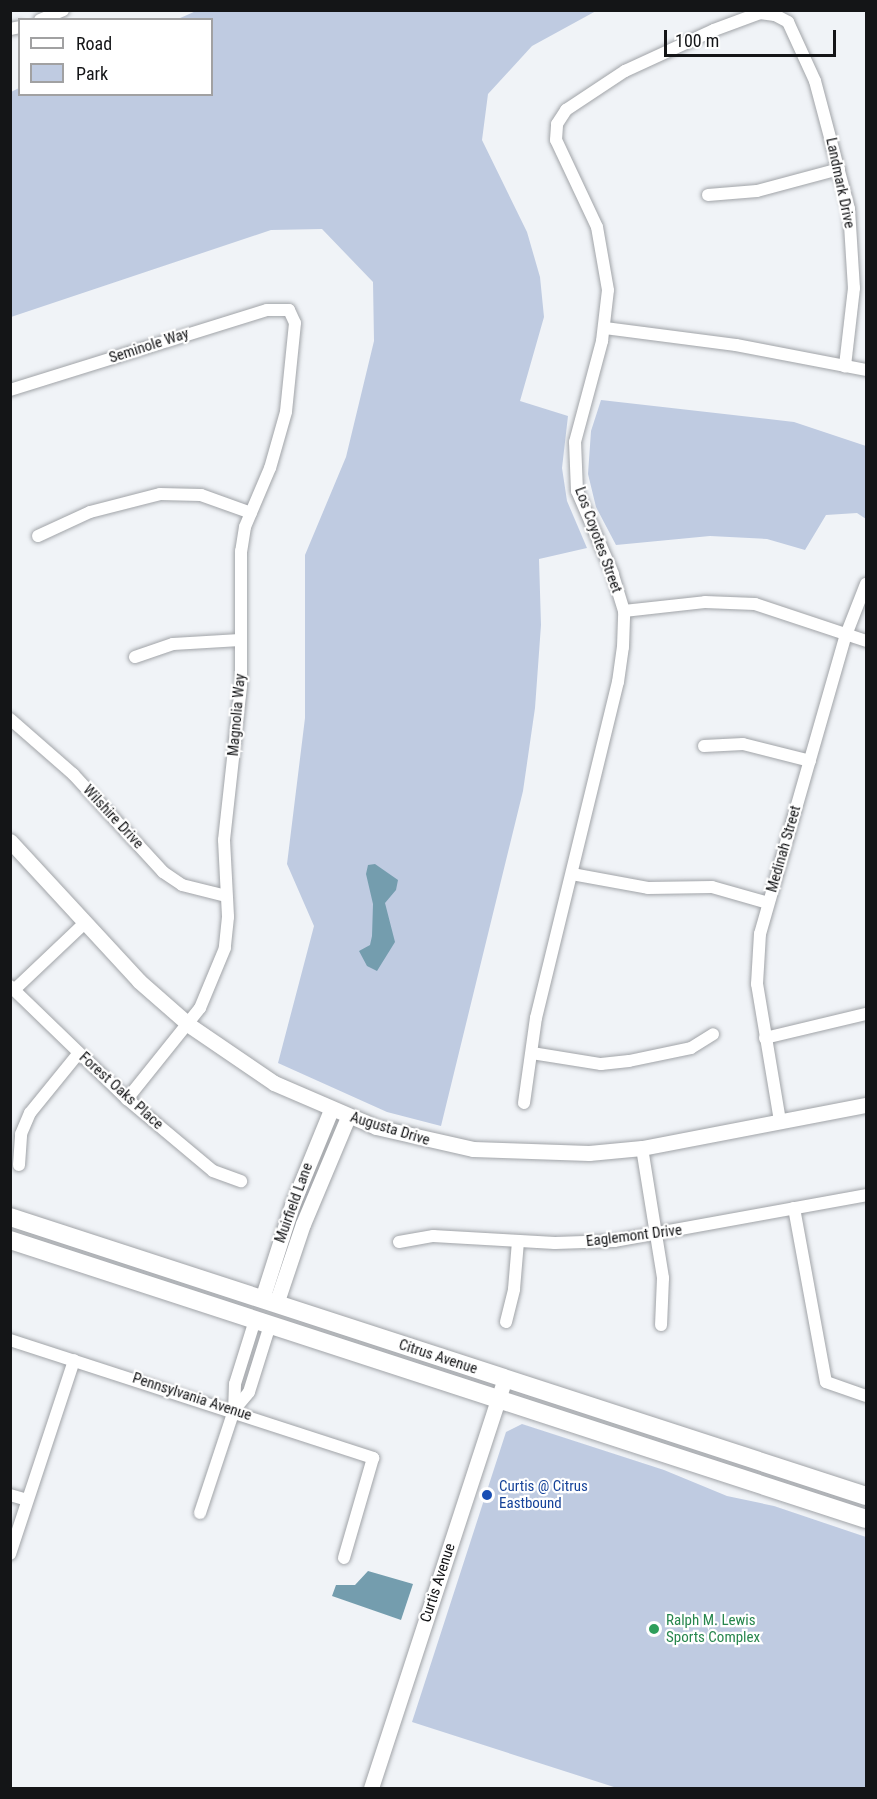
<!DOCTYPE html>
<style>
body{margin:0}
#map{position:relative;width:877px;height:1799px;overflow:hidden;background:#f0f3f7;font-family:"Roboto Condensed",sans-serif}
div>[style]{position:absolute}
.green>*{inset:0;background:#bfcbe1}
.water>*{inset:0;background:#749dae}
.roads{filter:drop-shadow(0 0 2px #a1a4a8) drop-shadow(0 0 2px #a1a4a8)}
.minor>*{height:12px;margin:-6px;padding:0 6px;transform-origin:6px;border-radius:6px;background:#fff}
.tertiary>*{height:15px;margin:-7.5px;padding:0 7.5px;transform-origin:7.5px;border-radius:7.5px;background:#fff}
.secondary>*{height:18px;margin:-9px;padding:0 9px;transform-origin:9px;border-radius:9px;background:#fff}
.dots>*{width:16px;height:16px;translate:-50% -50%;box-sizing:border-box;border:3px solid #fff;border-radius:50%}
span{translate:-50% -50%;white-space:nowrap;text-align:center;line-height:1.15;-webkit-text-stroke:4.5px #fff;paint-order:stroke}
.street-label{font-size:15px;color:#141517}
.transit-label{font-size:15px;color:#164399}
.left{translate:0 -50%;text-align:left}
.leisure-label{font-size:15px;color:#27864d}
.frame{position:absolute;inset:0;border:12px solid #141517;pointer-events:none}
.legend{position:absolute;left:18px;top:18px;width:195px;height:78px;box-sizing:border-box;background:#fff;border:2px solid #a1a1a2;margin:0;padding:8px 10px;list-style:none;font-size:18px;color:#141517}
.legend li{display:flex;align-items:center;gap:12px;height:30px}
.legend b{width:30px;border:2px solid #a1a1a2}
.scale{position:absolute;left:664px;top:30px;width:172px;height:27px;box-sizing:border-box;border:3px solid #141517;border-top:0;padding-left:8px;font-size:18px;line-height:21px;white-space:nowrap;color:#141517;-webkit-text-stroke:4px #fff;paint-order:stroke}
</style>
<div id="map">
<div class="green">
<div style="clip-path:polygon(196px 11px,596px 11px,532px 46px,488px 94px,482px 140px,527px 232px,540px 277px,544px 317px,520px 401px,568px 416px,562px 468px,567px 501px,587px 548px,539px 559px,541px 625px,535px 708px,523px 791px,441px 1126px,387px 1112px,278px 1063px,314px 926px,287px 864px,305px 718px,305px 555px,346px 457px,374px 341px,373px 282px,322px 229px,271px 230px,11px 317px,11px 92px,19px 88px,20px 94px,212px 94px,212px 20px,178px 19px)"></div>
<div style="clip-path:polygon(601px 400px,794px 422px,866px 446px,866px 519px,857px 513px,826px 515px,805px 550px,767px 539px,710px 536px,616px 545px,596px 507px,588px 474px,591px 431px)"></div>
<div style="clip-path:polygon(522px 1424px,664px 1470px,727px 1496px,774px 1506px,866px 1537px,866px 1788px,617px 1788px,412px 1722px,506px 1432px)"></div>
</div>
<div class="water">
<div style="clip-path:polygon(375px 864px,398px 880px,396px 890px,385px 903px,395px 942px,377px 971px,367px 966px,359px 951px,370px 945px,372px 936px,373px 904px,366px 874px,368px 865px)"></div>
<div style="clip-path:polygon(368px 1571px,413px 1584px,401px 1620px,332px 1596px,336px 1585px,355px 1585px)"></div>
</div>
<div class="roads">
<div class="minor">
<div style="left:40px;top:20px;width:25px;rotate:-23deg"></div>
<div style="left:10px;top:29px;width:10px;rotate:-11deg"></div>
<div style="left:708px;top:195px;width:49px;rotate:-4.7deg"></div>
<div style="left:757px;top:191px;width:85px;rotate:-15deg"></div>
<div style="left:605px;top:328px;width:132px;rotate:7.4deg"></div>
<div style="left:736px;top:345px;width:132px;rotate:10.9deg"></div>
<div style="left:10px;top:390px;width:269px;rotate:-17.3deg"></div>
<div style="left:267px;top:310px;width:22px"></div>
<div style="left:289px;top:310px;width:14px;rotate:65deg"></div>
<div style="left:295px;top:323px;width:89px;rotate:95.8deg"></div>
<div style="left:286px;top:412px;width:58px;rotate:105.9deg"></div>
<div style="left:270px;top:468px;width:64px;rotate:113deg"></div>
<div style="left:245px;top:527px;width:24px;rotate:99deg"></div>
<div style="left:241px;top:551px;width:135px;rotate:90deg"></div>
<div style="left:241px;top:686px;width:155px;rotate:96.3deg"></div>
<div style="left:224px;top:840px;width:77px;rotate:87deg"></div>
<div style="left:228px;top:917px;width:31px;rotate:96deg"></div>
<div style="left:225px;top:948px;width:65px;rotate:112.6deg"></div>
<div style="left:200px;top:1008px;width:117px;rotate:128.7deg"></div>
<div style="left:38px;top:536px;width:57px;rotate:-24.8deg"></div>
<div style="left:90px;top:512px;width:72px;rotate:-14.4deg"></div>
<div style="left:160px;top:494px;width:41px;rotate:1.4deg"></div>
<div style="left:201px;top:495px;width:53px;rotate:19.8deg"></div>
<div style="left:624px;top:611px;width:81px;rotate:-6.3deg"></div>
<div style="left:705px;top:602px;width:50px;rotate:2.3deg"></div>
<div style="left:755px;top:604px;width:117px;rotate:18.4deg"></div>
<div style="left:135px;top:657px;width:40px;rotate:-18.9deg"></div>
<div style="left:173px;top:644px;width:67px;rotate:-3.4deg"></div>
<div style="left:10px;top:719px;width:84px;rotate:41.1deg"></div>
<div style="left:73px;top:774px;width:133px;rotate:47.4deg"></div>
<div style="left:163px;top:872px;width:23px;rotate:34deg"></div>
<div style="left:182px;top:885px;width:45px;rotate:14deg"></div>
<div style="left:704px;top:746px;width:39px;rotate:-3deg"></div>
<div style="left:743px;top:744px;width:69px;rotate:14.2deg"></div>
<div style="left:572px;top:874px;width:77px;rotate:10.4deg"></div>
<div style="left:648px;top:888px;width:64px;rotate:-0.9deg"></div>
<div style="left:712px;top:887px;width:58px;rotate:15.9deg"></div>
<div style="left:10px;top:986px;width:163px;rotate:44deg"></div>
<div style="left:127px;top:1099px;width:112px;rotate:39.9deg"></div>
<div style="left:213px;top:1171px;width:30px;rotate:20deg"></div>
<div style="left:14px;top:990px;width:99px;rotate:-43.4deg"></div>
<div style="left:765px;top:1038px;width:104px;rotate:-13.4deg"></div>
<div style="left:532px;top:1053px;width:70px;rotate:9.1deg"></div>
<div style="left:601px;top:1064px;width:28px;rotate:-6deg"></div>
<div style="left:629px;top:1061px;width:63px;rotate:-11.8deg"></div>
<div style="left:691px;top:1048px;width:26px;rotate:-32deg"></div>
<div style="left:524px;top:1103px;width:86px;rotate:-82deg"></div>
<div style="left:536px;top:1018px;width:346px;rotate:-76.3deg"></div>
<div style="left:618px;top:682px;width:35px;rotate:-82deg"></div>
<div style="left:623px;top:647px;width:36px;rotate:-88deg"></div>
<div style="left:624px;top:611px;width:39px;rotate:-107deg"></div>
<div style="left:613px;top:574px;width:90px;rotate:-113.4deg"></div>
<div style="left:577px;top:491px;width:49px;rotate:-92.3deg"></div>
<div style="left:575px;top:442px;width:105px;rotate:-75deg"></div>
<div style="left:602px;top:341px;width:51px;rotate:-83.3deg"></div>
<div style="left:608px;top:290px;width:64px;rotate:-99.9deg"></div>
<div style="left:597px;top:227px;width:96px;rotate:-115.2deg"></div>
<div style="left:556px;top:140px;width:16px;rotate:-86deg"></div>
<div style="left:557px;top:124px;width:17px;rotate:-57deg"></div>
<div style="left:566px;top:110px;width:71px;rotate:-33.5deg"></div>
<div style="left:625px;top:71px;width:98px;rotate:-24.7deg"></div>
<div style="left:714px;top:30px;width:49px;rotate:-20.3deg"></div>
<div style="left:760px;top:13px;width:15px;rotate:8deg"></div>
<div style="left:775px;top:15px;width:15px;rotate:28deg"></div>
<div style="left:788px;top:22px;width:65px;rotate:65.4deg"></div>
<div style="left:815px;top:81px;width:132px;rotate:75.1deg"></div>
<div style="left:849px;top:209px;width:79px;rotate:86.4deg"></div>
<div style="left:854px;top:288px;width:79px;rotate:96.6deg"></div>
<div style="left:780px;top:1121px;width:139px;rotate:-99.5deg"></div>
<div style="left:757px;top:984px;width:50px;rotate:-86.6deg"></div>
<div style="left:760px;top:934px;width:311px;rotate:-74deg"></div>
<div style="left:846px;top:635px;width:55px;rotate:-68.6deg"></div>
<div style="left:642px;top:1148px;width:132px;rotate:80.8deg"></div>
<div style="left:663px;top:1278px;width:47px;rotate:92.4deg"></div>
<div style="left:19px;top:1165px;width:31px;rotate:-86deg"></div>
<div style="left:21px;top:1134px;width:23px;rotate:-67deg"></div>
<div style="left:30px;top:1113px;width:76px;rotate:-50.9deg"></div>
<div style="left:794px;top:1208px;width:177px;rotate:79.6deg"></div>
<div style="left:826px;top:1382px;width:42px;rotate:19.3deg"></div>
<div style="left:399px;top:1242px;width:35px;rotate:-10deg"></div>
<div style="left:433px;top:1236px;width:122px;rotate:3.3deg"></div>
<div style="left:555px;top:1243px;width:59px;rotate:-1.9deg"></div>
<div style="left:614px;top:1241px;width:256px;rotate:-10.3deg"></div>
<div style="left:255px;top:1320px;width:67px;rotate:107.4deg"></div>
<div style="left:235px;top:1384px;width:26px;rotate:92deg"></div>
<div style="left:234px;top:1410px;width:23px;rotate:-50deg"></div>
<div style="left:249px;top:1392px;width:70px;rotate:-72.6deg"></div>
<div style="left:506px;top:1322px;width:34px;rotate:-76deg"></div>
<div style="left:514px;top:1289px;width:48px;rotate:-85.2deg"></div>
<div style="left:10px;top:1340px;width:382px;rotate:18deg"></div>
<div style="left:373px;top:1458px;width:104px;rotate:106.2deg"></div>
<div style="left:10px;top:1495px;width:18px;rotate:16deg"></div>
<div style="left:200px;top:1513px;width:108px;rotate:-71.7deg"></div>
<div style="left:10px;top:1554px;width:204px;rotate:-71.7deg"></div>
</div>
<div class="tertiary">
<div style="left:10px;top:841px;width:190px;rotate:47.3deg"></div>
<div style="left:139px;top:981px;width:67px;rotate:41.3deg"></div>
<div style="left:189px;top:1025px;width:103px;rotate:34.3deg"></div>
<div style="left:274px;top:1083px;width:111px;rotate:23.3deg"></div>
<div style="left:376px;top:1127px;width:99px;rotate:12.8deg"></div>
<div style="left:473px;top:1149px;width:116px;rotate:2deg"></div>
<div style="left:589px;top:1153px;width:53px;rotate:-5.4deg"></div>
<div style="left:642px;top:1148px;width:228px;rotate:-10.9deg"></div>
<div style="left:262px;top:1299px;width:99px;rotate:-72.3deg"></div>
<div style="left:292px;top:1205px;width:103px;rotate:-67.7deg"></div>
<div style="left:276px;top:1304px;width:84px;rotate:-71.4deg"></div>
<div style="left:303px;top:1224px;width:116px;rotate:-67.2deg"></div>
<div style="left:371px;top:1788px;width:431px;rotate:-71.9deg"></div>
</div>
<div class="secondary">
<div style="left:10px;top:1217px;width:900px;rotate:18.05deg"></div>
<div style="left:10px;top:1240px;width:900px;rotate:18.05deg"></div>
</div>
</div>
<div class="dots">
<div style="left:487px;top:1495px;background:#1a4fb4"></div>
<div style="left:654px;top:1629px;background:#2e9e5b"></div>
</div>
<div class="street-label">
<span style="left:840px;top:183px;rotate:78deg">Landmark Drive</span>
<span style="left:149px;top:346px;rotate:-18deg">Seminole Way</span>
<span style="left:598px;top:540px;rotate:70deg">Los Coyotes Street</span>
<span style="left:237px;top:715px;rotate:-85deg">Magnolia Way</span>
<span style="left:113px;top:817px;rotate:47deg">Wilshire Drive</span>
<span style="left:784px;top:849px;rotate:-74deg">Medinah Street</span>
<span style="left:121px;top:1091px;rotate:42deg">Forest Oaks Place</span>
<span style="left:390px;top:1129px;rotate:17deg">Augusta Drive</span>
<span style="left:294px;top:1203px;rotate:-70deg">Muirfield Lane</span>
<span style="left:634px;top:1236px;rotate:-7deg">Eaglemont Drive</span>
<span style="left:438px;top:1357px;rotate:18deg">Citrus Avenue</span>
<span style="left:192px;top:1397px;rotate:18deg">Pennsylvania Avenue</span>
<span style="left:438px;top:1583px;rotate:-72deg">Curtis Avenue</span>
</div>
<div class="transit-label">
<span class="left" style="left:499px;top:1495px">Curtis @ Citrus<br>Eastbound</span>
</div>
<div class="leisure-label">
<span class="left" style="left:666px;top:1629px">Ralph M. Lewis<br>Sports Complex</span>
</div>
<div class="frame"></div>
<ul class="legend">
<li><b style="height:8px;background:#fff"></b>Road</li>
<li><b style="height:16px;background:#bfcbe1"></b>Park</li>
</ul>
<div class="scale">100 m</div>
</div>
